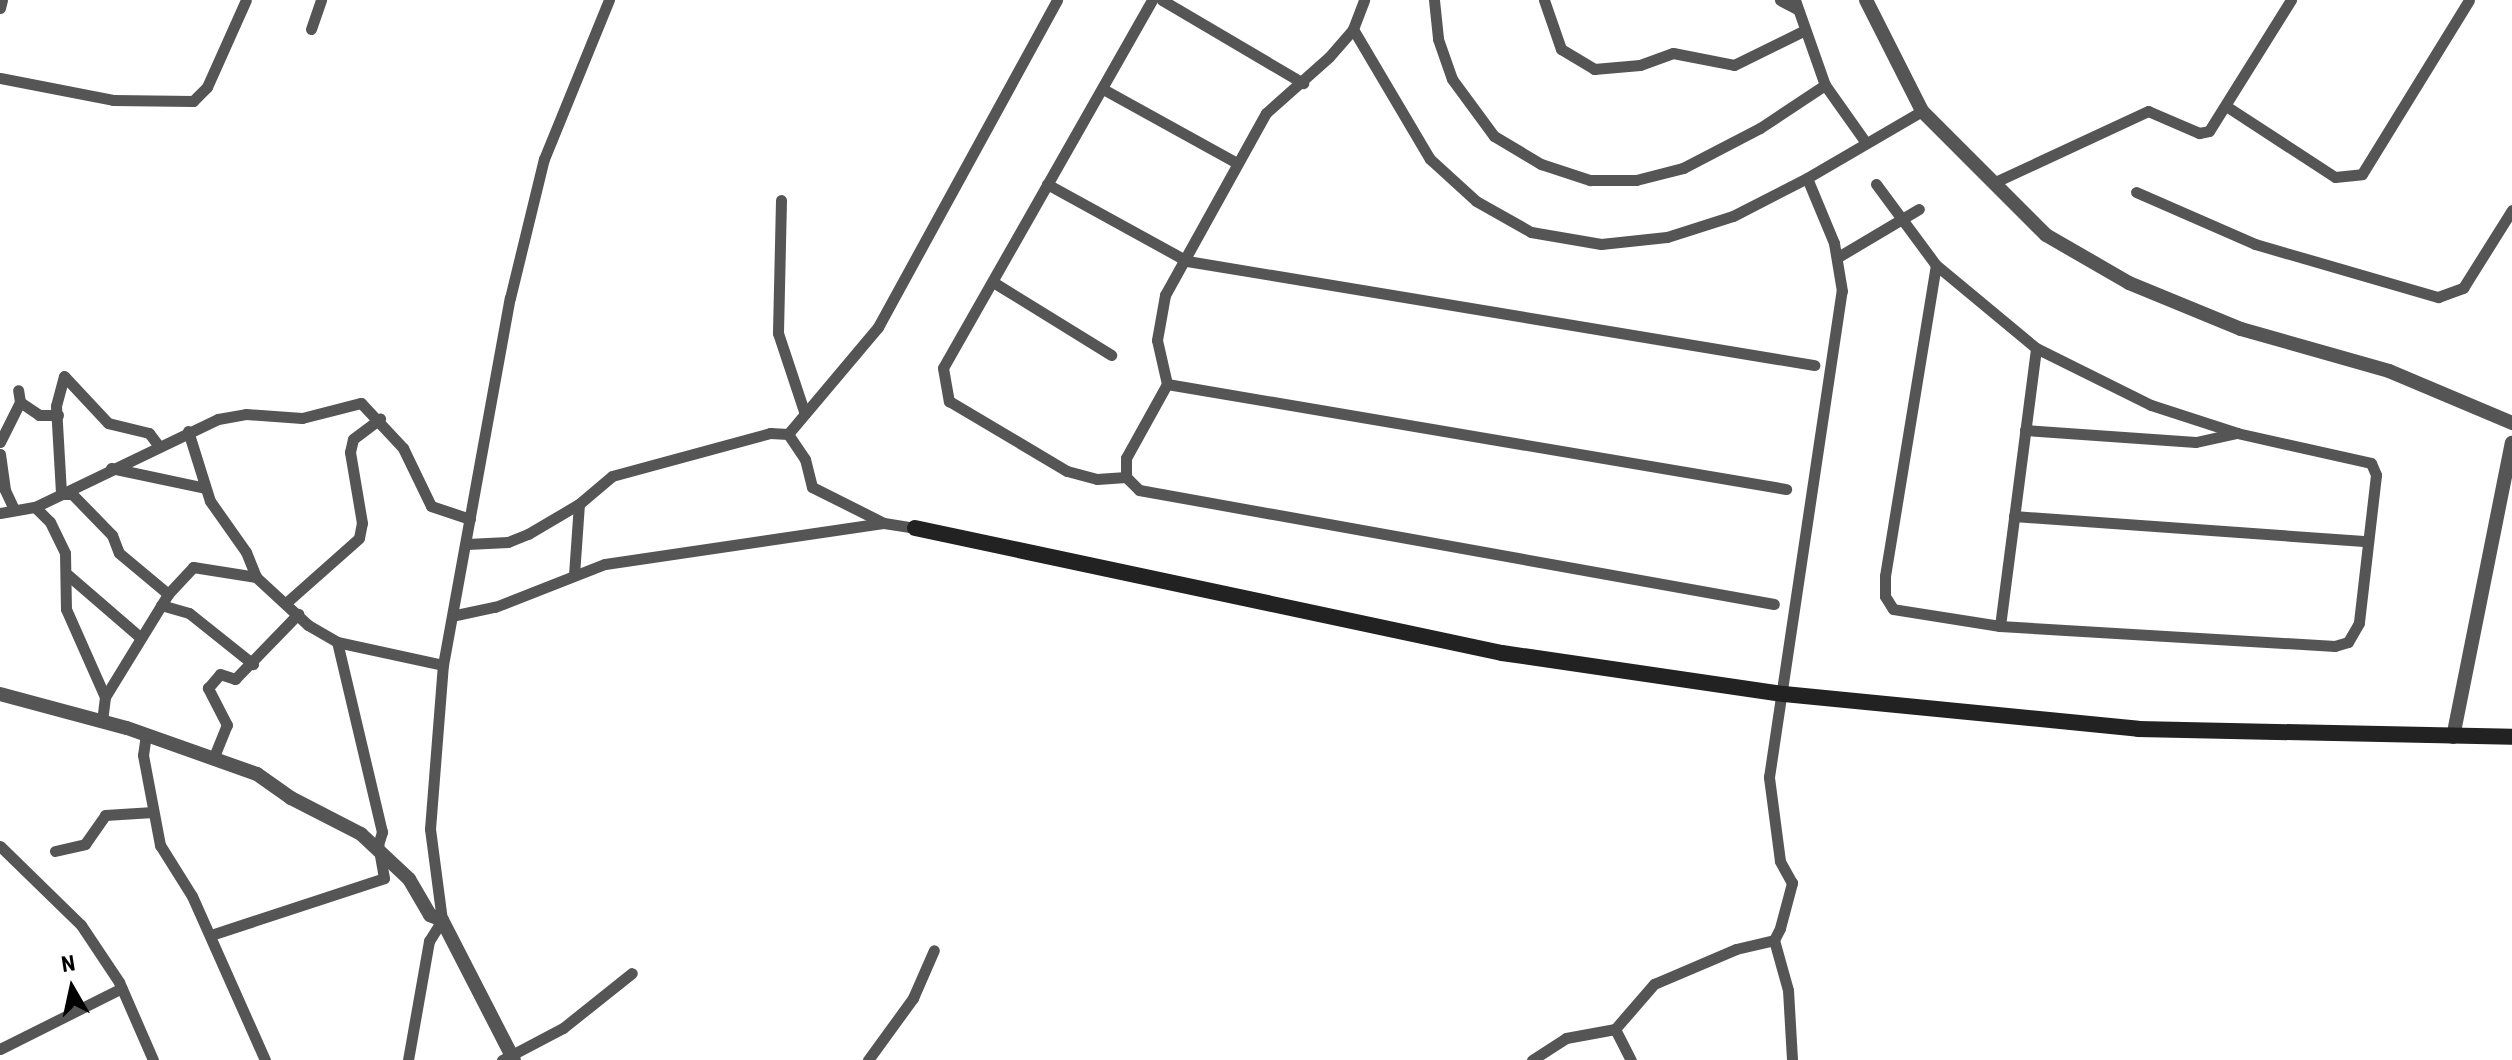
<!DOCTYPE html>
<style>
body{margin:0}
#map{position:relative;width:2512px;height:1060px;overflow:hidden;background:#fff;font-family:"Roboto Condensed",sans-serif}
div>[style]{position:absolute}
.minor>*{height:11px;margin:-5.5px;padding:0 5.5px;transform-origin:5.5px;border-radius:5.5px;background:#555}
.tertiary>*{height:14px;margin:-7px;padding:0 7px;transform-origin:7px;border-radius:7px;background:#555}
.secondary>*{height:16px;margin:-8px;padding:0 8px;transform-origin:8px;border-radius:8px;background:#222}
span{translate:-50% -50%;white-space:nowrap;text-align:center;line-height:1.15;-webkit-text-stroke:6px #fff;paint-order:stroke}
.north{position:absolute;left:32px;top:948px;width:80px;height:80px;-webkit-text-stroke:6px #fff;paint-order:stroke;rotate:351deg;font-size:22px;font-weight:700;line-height:32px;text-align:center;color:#000}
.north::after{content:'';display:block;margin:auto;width:28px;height:36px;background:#000;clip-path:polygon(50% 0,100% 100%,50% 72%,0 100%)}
</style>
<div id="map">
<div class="minor">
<div style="left:1152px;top:0;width:423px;rotate:119.6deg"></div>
<div style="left:943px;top:368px;width:34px;rotate:80deg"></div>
<div style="left:949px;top:401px;width:137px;rotate:30.7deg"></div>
<div style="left:1067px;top:471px;width:31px;rotate:15deg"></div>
<div style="left:1097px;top:479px;width:29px;rotate:-4deg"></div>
<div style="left:1126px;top:477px;width:18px;rotate:45deg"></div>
<div style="left:1139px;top:490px;width:645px;rotate:10.18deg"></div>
<div style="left:1162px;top:0;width:164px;rotate:30.5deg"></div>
<div style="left:1434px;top:0;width:39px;rotate:84deg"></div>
<div style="left:1438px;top:39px;width:42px;rotate:70.7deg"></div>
<div style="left:1452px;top:79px;width:71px;rotate:53.6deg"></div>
<div style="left:1494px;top:136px;width:55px;rotate:30.8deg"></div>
<div style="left:1541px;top:164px;width:52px;rotate:18.1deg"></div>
<div style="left:1590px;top:180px;width:46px"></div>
<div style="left:1636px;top:180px;width:49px;rotate:-14.3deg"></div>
<div style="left:1683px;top:168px;width:87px;rotate:-27.5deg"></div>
<div style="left:1760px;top:128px;width:78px;rotate:-33.5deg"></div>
<div style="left:1544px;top:0;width:52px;rotate:70.9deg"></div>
<div style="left:1561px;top:49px;width:39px;rotate:31deg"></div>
<div style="left:1594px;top:69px;width:46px;rotate:-5deg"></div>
<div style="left:1640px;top:65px;width:35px;rotate:-20deg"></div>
<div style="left:1673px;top:53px;width:62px;rotate:11.1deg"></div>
<div style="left:1734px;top:65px;width:77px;rotate:-26.2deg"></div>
<div style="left:1780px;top:0;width:19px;rotate:28deg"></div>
<div style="left:1795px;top:0;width:90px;rotate:70.6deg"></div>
<div style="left:1825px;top:85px;width:67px;rotate:54.7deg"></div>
<div style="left:0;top:8px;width:8px;rotate:-76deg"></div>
<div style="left:311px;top:29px;width:31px;rotate:-71deg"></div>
<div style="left:1353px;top:29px;width:151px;rotate:59.4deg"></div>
<div style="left:1430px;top:159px;width:62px;rotate:42.4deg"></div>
<div style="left:1476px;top:201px;width:63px;rotate:29.4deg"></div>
<div style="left:1531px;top:232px;width:71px;rotate:9.7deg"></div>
<div style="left:1601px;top:244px;width:66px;rotate:-6.1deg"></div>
<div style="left:1667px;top:237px;width:69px;rotate:-17.7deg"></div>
<div style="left:1733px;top:216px;width:83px;rotate:-27.2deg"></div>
<div style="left:0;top:78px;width:115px;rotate:11deg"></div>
<div style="left:113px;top:100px;width:80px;rotate:0.7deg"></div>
<div style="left:193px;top:101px;width:20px;rotate:-45deg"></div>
<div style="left:207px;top:87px;width:95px;rotate:-65.9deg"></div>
<div style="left:1103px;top:89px;width:153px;rotate:28.9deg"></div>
<div style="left:2226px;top:106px;width:130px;rotate:33.1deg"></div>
<div style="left:2335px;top:177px;width:27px;rotate:-6deg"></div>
<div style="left:2362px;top:174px;width:204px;rotate:-58.4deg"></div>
<div style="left:1993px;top:183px;width:171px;rotate:-24.9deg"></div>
<div style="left:2148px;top:111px;width:56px;rotate:23.3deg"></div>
<div style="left:2199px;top:133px;width:10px;rotate:-11deg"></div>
<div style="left:2209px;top:131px;width:155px;rotate:-58deg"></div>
<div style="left:1047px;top:184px;width:160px;rotate:28.8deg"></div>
<div style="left:1187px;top:261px;width:636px;rotate:9.42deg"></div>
<div style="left:1876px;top:184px;width:101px;rotate:53.5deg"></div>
<div style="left:1936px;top:265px;width:130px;rotate:39.7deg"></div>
<div style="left:2036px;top:348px;width:128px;rotate:26.4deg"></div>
<div style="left:2151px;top:405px;width:90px;rotate:18deg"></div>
<div style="left:2237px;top:433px;width:137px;rotate:12.6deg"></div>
<div style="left:2371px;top:463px;width:13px;rotate:67deg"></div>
<div style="left:2376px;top:475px;width:149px;rotate:96.6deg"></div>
<div style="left:2359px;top:623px;width:22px;rotate:120deg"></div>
<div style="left:2348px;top:642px;width:14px;rotate:163deg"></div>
<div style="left:2335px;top:646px;width:336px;rotate:-176.6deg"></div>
<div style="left:2000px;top:626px;width:108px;rotate:-171deg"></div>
<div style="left:1893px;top:609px;width:15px;rotate:-122deg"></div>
<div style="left:1885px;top:596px;width:20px;rotate:-90deg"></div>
<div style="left:1885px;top:576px;width:315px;rotate:-80.7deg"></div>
<div style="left:2136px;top:192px;width:130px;rotate:23.6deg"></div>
<div style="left:2255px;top:244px;width:191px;rotate:16.2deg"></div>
<div style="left:2438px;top:297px;width:27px;rotate:-20deg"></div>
<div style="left:2463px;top:288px;width:92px;rotate:-57.9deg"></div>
<div style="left:781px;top:200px;width:133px;rotate:91.3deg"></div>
<div style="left:778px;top:333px;width:85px;rotate:71.6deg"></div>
<div style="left:1838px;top:257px;width:94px;rotate:-30.7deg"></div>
<div style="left:993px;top:282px;width:139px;rotate:31.7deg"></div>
<div style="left:1167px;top:384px;width:628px;rotate:9.63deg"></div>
<div style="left:20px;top:402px;width:23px;rotate:34deg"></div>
<div style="left:39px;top:415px;width:19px"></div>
<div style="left:2025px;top:430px;width:171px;rotate:4deg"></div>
<div style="left:2196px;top:442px;width:42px;rotate:-12.4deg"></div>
<div style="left:188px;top:431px;width:73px;rotate:72.6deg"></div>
<div style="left:210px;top:501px;width:62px;rotate:54.8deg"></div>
<div style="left:246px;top:552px;width:27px;rotate:68deg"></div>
<div style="left:788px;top:434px;width:140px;rotate:-49.9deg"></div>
<div style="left:878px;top:327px;width:373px;rotate:-61.3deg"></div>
<div style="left:0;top:442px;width:45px;rotate:-63.4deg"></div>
<div style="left:20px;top:402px;width:12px;rotate:-99deg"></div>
<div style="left:158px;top:445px;width:15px;rotate:-127deg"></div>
<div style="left:149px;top:433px;width:42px;rotate:-166.3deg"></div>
<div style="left:108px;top:423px;width:64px;rotate:-133.1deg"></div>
<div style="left:64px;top:376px;width:31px;rotate:105deg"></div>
<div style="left:56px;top:406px;width:88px;rotate:86.7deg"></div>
<div style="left:61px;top:494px;width:11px"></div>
<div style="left:72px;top:494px;width:57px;rotate:45.7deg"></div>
<div style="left:112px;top:535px;width:19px;rotate:69deg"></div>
<div style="left:119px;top:553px;width:64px;rotate:39.9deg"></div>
<div style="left:0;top:454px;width:36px;rotate:82deg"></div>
<div style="left:5px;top:490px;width:21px;rotate:65deg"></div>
<div style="left:111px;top:468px;width:96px;rotate:12deg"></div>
<div style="left:1126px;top:477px;width:19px;rotate:-90deg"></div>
<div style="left:1126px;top:458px;width:85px;rotate:-61deg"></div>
<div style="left:1167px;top:384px;width:45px;rotate:-102.8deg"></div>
<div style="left:1157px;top:340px;width:46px;rotate:-79.9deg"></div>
<div style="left:1165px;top:295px;width:208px;rotate:-61deg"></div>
<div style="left:1266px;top:113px;width:84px;rotate:-41.6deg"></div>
<div style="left:1329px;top:57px;width:37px;rotate:-49deg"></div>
<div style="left:1353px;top:29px;width:31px;rotate:-69deg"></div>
<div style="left:35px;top:507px;width:21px;rotate:45deg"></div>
<div style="left:50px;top:522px;width:34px;rotate:64deg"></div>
<div style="left:65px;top:553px;width:56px;rotate:89deg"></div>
<div style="left:66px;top:609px;width:96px;rotate:66.1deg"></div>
<div style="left:105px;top:697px;width:24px;rotate:97deg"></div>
<div style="left:0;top:513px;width:36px;rotate:-10deg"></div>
<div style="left:35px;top:507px;width:203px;rotate:-25.7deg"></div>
<div style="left:218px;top:419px;width:28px;rotate:-10deg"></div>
<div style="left:246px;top:414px;width:56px;rotate:4.1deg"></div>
<div style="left:302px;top:418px;width:61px;rotate:-14.3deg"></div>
<div style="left:361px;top:403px;width:62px;rotate:47deg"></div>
<div style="left:403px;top:448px;width:64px;rotate:64.2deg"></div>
<div style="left:431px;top:506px;width:41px;rotate:18.4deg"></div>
<div style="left:2014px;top:516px;width:354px;rotate:4.1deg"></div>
<div style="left:467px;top:544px;width:41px;rotate:-2.8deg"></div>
<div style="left:508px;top:542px;width:22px;rotate:-22deg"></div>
<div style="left:528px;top:534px;width:59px;rotate:-30.5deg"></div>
<div style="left:579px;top:504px;width:43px;rotate:-40.3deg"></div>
<div style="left:612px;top:476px;width:164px;rotate:-15.2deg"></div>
<div style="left:770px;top:433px;width:18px;rotate:3deg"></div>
<div style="left:788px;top:434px;width:30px;rotate:56deg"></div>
<div style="left:805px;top:459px;width:29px;rotate:76deg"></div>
<div style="left:812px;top:487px;width:80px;rotate:26.6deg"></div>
<div style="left:884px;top:523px;width:31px;rotate:9deg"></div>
<div style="left:68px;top:575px;width:96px;rotate:40.8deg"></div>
<div style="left:574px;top:575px;width:71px;rotate:-86deg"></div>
<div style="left:287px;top:602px;width:96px;rotate:-41.6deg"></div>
<div style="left:359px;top:538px;width:15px;rotate:-79deg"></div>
<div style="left:362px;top:523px;width:72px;rotate:-99.6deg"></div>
<div style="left:350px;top:452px;width:13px;rotate:-77deg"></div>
<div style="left:353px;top:439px;width:34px;rotate:-37deg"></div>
<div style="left:161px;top:605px;width:29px;rotate:16deg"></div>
<div style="left:189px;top:613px;width:82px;rotate:38.6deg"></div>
<div style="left:456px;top:615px;width:40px;rotate:-12deg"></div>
<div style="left:495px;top:607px;width:118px;rotate:-21.4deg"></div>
<div style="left:605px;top:564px;width:281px;rotate:-8.4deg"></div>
<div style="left:2000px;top:626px;width:280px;rotate:-82.6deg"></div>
<div style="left:105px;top:697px;width:121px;rotate:-58.5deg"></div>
<div style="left:168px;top:594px;width:37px;rotate:-47deg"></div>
<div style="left:193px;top:567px;width:64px;rotate:9deg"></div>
<div style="left:256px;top:577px;width:71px;rotate:42.7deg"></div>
<div style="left:308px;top:625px;width:34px;rotate:30deg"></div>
<div style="left:337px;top:642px;width:108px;rotate:12.2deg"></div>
<div style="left:146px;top:734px;width:21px;rotate:98deg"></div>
<div style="left:143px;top:755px;width:92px;rotate:79.3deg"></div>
<div style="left:160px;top:845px;width:60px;rotate:57.9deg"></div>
<div style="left:192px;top:896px;width:180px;rotate:66deg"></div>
<div style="left:213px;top:759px;width:37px;rotate:-68deg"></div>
<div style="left:227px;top:725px;width:42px;rotate:-117.2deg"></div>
<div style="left:208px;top:688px;width:18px;rotate:-49deg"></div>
<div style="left:220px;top:674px;width:16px;rotate:18deg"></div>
<div style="left:235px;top:679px;width:91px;rotate:-45.9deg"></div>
<div style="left:0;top:846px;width:113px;rotate:44.3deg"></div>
<div style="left:81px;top:925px;width:69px;rotate:56.3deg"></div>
<div style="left:119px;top:982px;width:85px;rotate:66.4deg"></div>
<div style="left:55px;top:851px;width:31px;rotate:-13deg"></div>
<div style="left:85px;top:844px;width:35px;rotate:-55deg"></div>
<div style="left:105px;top:815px;width:48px;rotate:-3.6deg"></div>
<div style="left:211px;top:935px;width:182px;rotate:-18.2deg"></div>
<div style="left:384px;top:878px;width:34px;rotate:-100deg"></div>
<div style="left:378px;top:845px;width:14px;rotate:-73deg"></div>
<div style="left:382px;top:832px;width:195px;rotate:-103.3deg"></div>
<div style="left:1774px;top:940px;width:52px;rotate:74.4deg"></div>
<div style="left:1788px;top:990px;width:70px;rotate:86.7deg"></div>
<div style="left:1615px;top:1029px;width:35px;rotate:63deg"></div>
<div style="left:0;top:1049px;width:136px;rotate:-26.6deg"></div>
<div style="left:408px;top:1060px;width:121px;rotate:-80deg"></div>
<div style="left:429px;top:941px;width:25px;rotate:-58deg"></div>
<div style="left:442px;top:920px;width:92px;rotate:-97.5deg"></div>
<div style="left:430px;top:829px;width:165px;rotate:-85.5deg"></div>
<div style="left:443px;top:665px;width:373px;rotate:-79.7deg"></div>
<div style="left:510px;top:298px;width:143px;rotate:-76.3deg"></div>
<div style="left:544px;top:159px;width:172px;rotate:-67.8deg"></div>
<div style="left:502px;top:1060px;width:69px;rotate:-27.7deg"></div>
<div style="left:563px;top:1028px;width:88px;rotate:-38.6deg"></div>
<div style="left:868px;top:1060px;width:77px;rotate:-54deg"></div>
<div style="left:913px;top:998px;width:52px;rotate:-66.4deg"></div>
<div style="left:1532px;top:1060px;width:40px;rotate:-32.9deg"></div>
<div style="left:1566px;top:1038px;width:50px;rotate:-10.4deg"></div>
<div style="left:1615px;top:1029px;width:60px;rotate:-49.1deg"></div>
<div style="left:1654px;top:984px;width:89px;rotate:-23.1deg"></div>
<div style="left:1736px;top:949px;width:39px;rotate:-13deg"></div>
<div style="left:1774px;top:940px;width:13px;rotate:-63deg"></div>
<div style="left:1780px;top:928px;width:47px;rotate:-75.1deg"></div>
<div style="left:1792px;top:883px;width:25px;rotate:-119deg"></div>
<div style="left:1780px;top:861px;width:85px;rotate:-97.5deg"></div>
<div style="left:1769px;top:777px;width:491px;rotate:-81.5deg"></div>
<div style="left:1842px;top:291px;width:49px;rotate:-99.5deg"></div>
<div style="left:1834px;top:243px;width:70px;rotate:-112.6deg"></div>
<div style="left:1807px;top:178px;width:133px;rotate:-30.2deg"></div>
</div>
<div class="tertiary">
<div style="left:1866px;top:0;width:124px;rotate:63.2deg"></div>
<div style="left:1922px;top:111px;width:175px;rotate:45deg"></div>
<div style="left:2046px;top:235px;width:96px;rotate:30deg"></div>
<div style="left:2129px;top:283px;width:121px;rotate:22.3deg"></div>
<div style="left:2241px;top:329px;width:154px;rotate:15.8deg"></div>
<div style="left:2389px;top:371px;width:134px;rotate:22.9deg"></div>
<div style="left:0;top:694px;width:131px;rotate:15deg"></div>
<div style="left:127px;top:728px;width:138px;rotate:19.5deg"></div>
<div style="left:257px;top:774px;width:42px;rotate:35.2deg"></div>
<div style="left:291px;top:798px;width:79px;rotate:27.2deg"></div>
<div style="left:361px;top:834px;width:66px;rotate:43.2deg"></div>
<div style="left:409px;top:879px;width:42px;rotate:59.7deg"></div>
<div style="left:430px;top:915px;width:13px;rotate:23deg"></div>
<div style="left:442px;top:920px;width:157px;rotate:62.8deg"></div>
<div style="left:2453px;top:737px;width:300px;rotate:-78.7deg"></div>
</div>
<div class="secondary">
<div style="left:915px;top:528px;width:600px;rotate:12.02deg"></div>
<div style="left:1502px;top:653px;width:285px;rotate:8.3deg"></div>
<div style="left:1784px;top:694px;width:356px;rotate:5.6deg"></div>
<div style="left:2138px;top:729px;width:374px;rotate:1.2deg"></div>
</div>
<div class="north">N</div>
</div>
